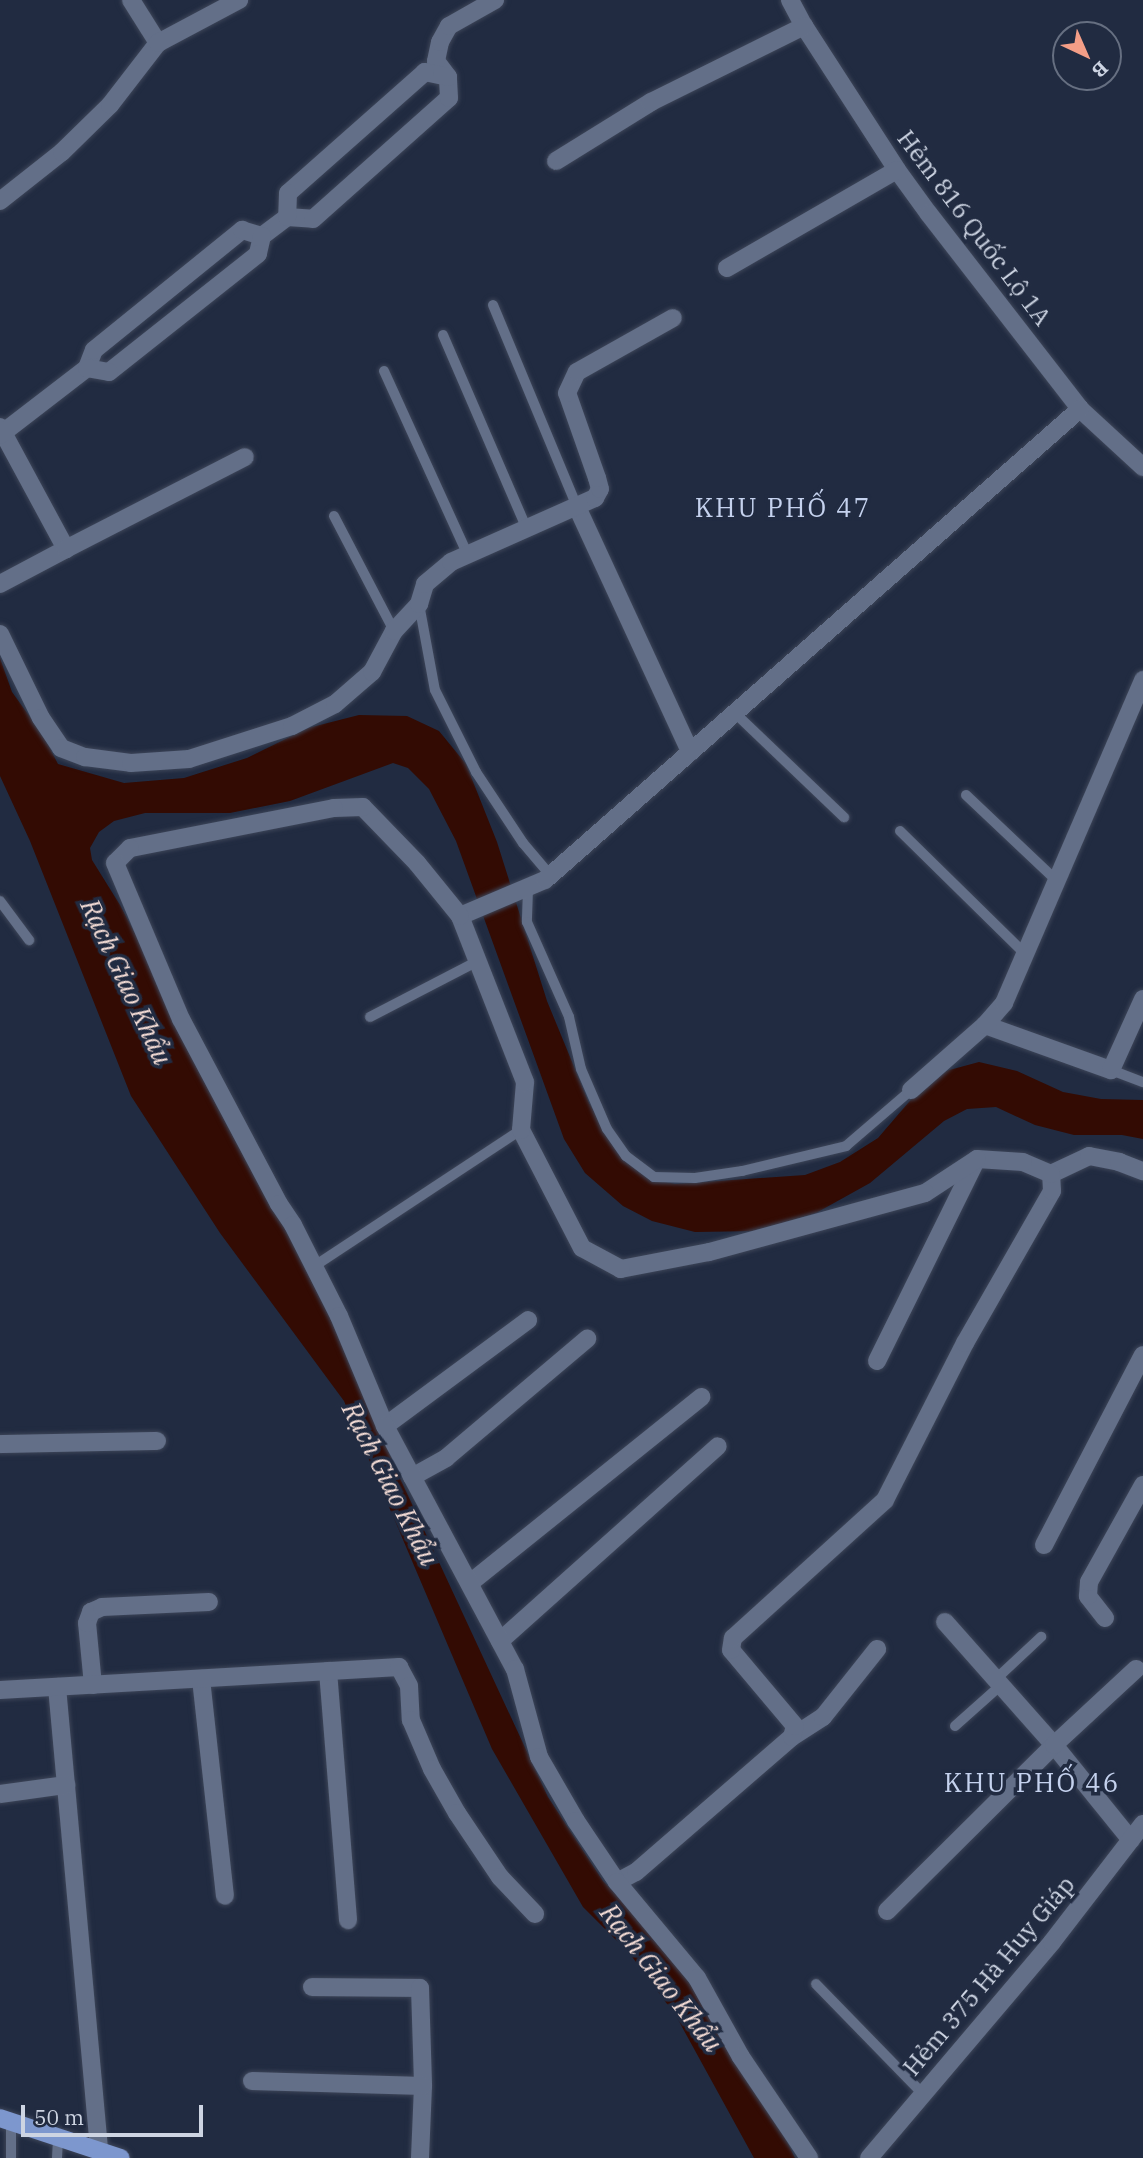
<!DOCTYPE html>
<meta charset="utf-8">
<style>
body{margin:0}
#map{position:relative;width:1143px;height:2158px;overflow:hidden;background:#212b41;font-family:"IBM Plex Serif",serif}
div>[style]{position:absolute}
.water>*{inset:0;background:#330b03}
.roads{filter:drop-shadow(0 0 2px #3d4558) drop-shadow(0 0 2px #3d4558)}
.service>*{height:10px;margin:-5px;padding:0 5px;transform-origin:5px;border-radius:5px;background:#636f88}
.minor>*{height:18px;margin:-9px;padding:0 9px;transform-origin:9px;border-radius:9px;background:#636f88}
.primary>*{height:18px;margin:-9px;padding:0 9px;transform-origin:9px;border-radius:9px;background:#7d97ce}
span{translate:-50% -50%;white-space:nowrap;text-align:center;line-height:1.15;-webkit-text-stroke:7px #212b41;paint-order:stroke}
.street-label{font-size:24px;color:#cdd4e2}
.neighbourhood-label{font-size:26px;color:#c5d2ee;letter-spacing:2px}
.water-label{font-size:26px;color:#f6ded7;font-style:italic}
.north{position:absolute;left:1052px;top:21px;width:70px;height:70px;box-sizing:border-box;background:#212b41;border:2px solid #666f81;border-radius:50%;rotate:136deg;font-size:19px;font-weight:700;line-height:28px;text-align:center;color:#cdd4e2}
.north::after{content:'';display:block;margin:auto;width:24px;height:32px;background:#f49e87;clip-path:polygon(50% 0,100% 100%,50% 72%,0 100%)}
.scale{position:absolute;left:21px;top:2105px;width:182px;height:32px;box-sizing:border-box;border:4px solid #cdd4e2;border-top:0;padding-left:9px;font-size:21px;line-height:24px;white-space:nowrap;color:#cdd4e2;-webkit-text-stroke:5px #212b41;paint-order:stroke}
</style>
<div id="map">
<div class="water">
<div style="clip-path:polygon(0 658px,12px 692px,43px 735px,58px 764px,124px 783px,184px 778px,247px 758px,308px 728px,359px 715px,407px 716px,439px 731px,466px 764px,497px 842px,547px 1001px,589px 1103px,622px 1158px,648px 1178px,675px 1184px,805px 1175px,840px 1162px,878px 1138px,921px 1088px,942px 1072px,979px 1062px,1017px 1071px,1063px 1092px,1101px 1099px,1143px 1100px,1143px 1139px,1122px 1135px,1074px 1135px,1035px 1125px,996px 1107px,967px 1109px,944px 1121px,870px 1183px,816px 1213px,758px 1231px,695px 1232px,652px 1221px,623px 1206px,585px 1173px,564px 1139px,456px 841px,429px 789px,408px 768px,393px 763px,290px 801px,230px 813px,145px 813px,114px 821px,99px 832px,90px 848px,92px 860px,120px 905px,338px 1317px,392px 1461px,548px 1797px,603px 1881px,674px 1953px,770px 2107px,795px 2158px,754px 2158px,676px 2016px,630px 1954px,583px 1907px,492px 1749px,344px 1401px,220px 1233px,131px 1096px,30px 841px,0 776px)"></div>
</div>
<div class="roads">
<div class="service">
<div style="left:493px;top:305px;width:219px;rotate:67.4deg"></div>
<div style="left:443px;top:335px;width:211px;rotate:66.6deg"></div>
<div style="left:384px;top:371px;width:202px;rotate:65.5deg"></div>
<div style="left:334px;top:516px;width:130px;rotate:62.4deg"></div>
<div style="left:419px;top:604px;width:87px;rotate:79.5deg"></div>
<div style="left:435px;top:690px;width:92px;rotate:63.4deg"></div>
<div style="left:476px;top:772px;width:85px;rotate:56.5deg"></div>
<div style="left:523px;top:843px;width:42px;rotate:49.8deg"></div>
<div style="left:735px;top:713px;width:151px;rotate:43.7deg"></div>
<div style="left:966px;top:795px;width:125px;rotate:43.4deg"></div>
<div style="left:900px;top:831px;width:175px;rotate:44.5deg"></div>
<div style="left:528px;top:889px;width:33px;rotate:92deg"></div>
<div style="left:527px;top:922px;width:104px;rotate:66.1deg"></div>
<div style="left:569px;top:1017px;width:53px;rotate:77deg"></div>
<div style="left:581px;top:1069px;width:65px;rotate:66.6deg"></div>
<div style="left:607px;top:1129px;width:33px;rotate:55deg"></div>
<div style="left:626px;top:1156px;width:35px;rotate:37deg"></div>
<div style="left:654px;top:1177px;width:41px;rotate:1.4deg"></div>
<div style="left:695px;top:1178px;width:48px;rotate:-8.5deg"></div>
<div style="left:742px;top:1171px;width:107px;rotate:-13.5deg"></div>
<div style="left:846px;top:1146px;width:86px;rotate:-40.7deg"></div>
<div style="left:0;top:901px;width:49px;rotate:53.4deg"></div>
<div style="left:370px;top:1017px;width:122px;rotate:-27.4deg"></div>
<div style="left:1111px;top:1070px;width:34px;rotate:21deg"></div>
<div style="left:313px;top:1267px;width:249px;rotate:-33.4deg"></div>
<div style="left:996px;top:1679px;width:62px;rotate:-43deg"></div>
<div style="left:955px;top:1726px;width:62px;rotate:-41.7deg"></div>
<div style="left:816px;top:1984px;width:153px;rotate:45.8deg"></div>
<div style="left:11px;top:2158px;width:35px;rotate:-90deg"></div>
<div style="left:57px;top:2158px;width:20px;rotate:-87deg"></div>
</div>
<div class="minor">
<div style="left:131px;top:0;width:51px;rotate:57.9deg"></div>
<div style="left:790px;top:0;width:30px;rotate:62deg"></div>
<div style="left:804px;top:26px;width:171px;rotate:57.1deg"></div>
<div style="left:897px;top:170px;width:54px;rotate:54deg"></div>
<div style="left:929px;top:214px;width:247px;rotate:52.2deg"></div>
<div style="left:1080px;top:409px;width:86px;rotate:42.6deg"></div>
<div style="left:448px;top:77px;width:20px;rotate:-127deg"></div>
<div style="left:436px;top:61px;width:19px;rotate:-78deg"></div>
<div style="left:440px;top:42px;width:18px;rotate:-61deg"></div>
<div style="left:449px;top:26px;width:53px;rotate:-29.5deg"></div>
<div style="left:556px;top:161px;width:112px;rotate:-31.8deg"></div>
<div style="left:651px;top:102px;width:171px;rotate:-26.4deg"></div>
<div style="left:0;top:201px;width:79px;rotate:-38.3deg"></div>
<div style="left:62px;top:152px;width:67px;rotate:-44.4deg"></div>
<div style="left:110px;top:105px;width:78px;rotate:-52.3deg"></div>
<div style="left:158px;top:43px;width:92px;rotate:-28deg"></div>
<div style="left:262px;top:236px;width:31px;rotate:-37deg"></div>
<div style="left:287px;top:217px;width:26px;rotate:4deg"></div>
<div style="left:313px;top:219px;width:182px;rotate:-41.7deg"></div>
<div style="left:449px;top:98px;width:21px;rotate:-93deg"></div>
<div style="left:448px;top:77px;width:24px;rotate:-168deg"></div>
<div style="left:425px;top:72px;width:183px;rotate:138.5deg"></div>
<div style="left:288px;top:193px;width:24px;rotate:92deg"></div>
<div style="left:727px;top:268px;width:196px;rotate:-30deg"></div>
<div style="left:0;top:427px;width:139px;rotate:61.6deg"></div>
<div style="left:66px;top:549px;width:75px;rotate:152.1deg"></div>
<div style="left:0;top:435px;width:110px;rotate:-37.6deg"></div>
<div style="left:87px;top:368px;width:19px;rotate:-69deg"></div>
<div style="left:94px;top:350px;width:191px;rotate:-39deg"></div>
<div style="left:242px;top:230px;width:21px;rotate:17deg"></div>
<div style="left:262px;top:236px;width:18px;rotate:103deg"></div>
<div style="left:258px;top:254px;width:190px;rotate:141.6deg"></div>
<div style="left:109px;top:372px;width:22px;rotate:-170deg"></div>
<div style="left:577px;top:507px;width:270px;rotate:65.2deg"></div>
<div style="left:66px;top:549px;width:201px;rotate:-27.2deg"></div>
<div style="left:0;top:634px;width:93px;rotate:64deg"></div>
<div style="left:41px;top:718px;width:36px;rotate:56deg"></div>
<div style="left:61px;top:748px;width:26px;rotate:21deg"></div>
<div style="left:85px;top:757px;width:46px;rotate:7.4deg"></div>
<div style="left:131px;top:763px;width:58px;rotate:-3.9deg"></div>
<div style="left:189px;top:759px;width:108px;rotate:-17.8deg"></div>
<div style="left:292px;top:726px;width:48px;rotate:-27.1deg"></div>
<div style="left:335px;top:704px;width:49px;rotate:-40.9deg"></div>
<div style="left:372px;top:672px;width:47px;rotate:-61.8deg"></div>
<div style="left:394px;top:631px;width:37px;rotate:-47deg"></div>
<div style="left:419px;top:604px;width:21px;rotate:-73deg"></div>
<div style="left:425px;top:584px;width:34px;rotate:-40deg"></div>
<div style="left:451px;top:562px;width:158px;rotate:-24deg"></div>
<div style="left:595px;top:498px;width:10px;rotate:-61deg"></div>
<div style="left:600px;top:489px;width:11px;rotate:-105deg"></div>
<div style="left:597px;top:478px;width:90px;rotate:-109.4deg"></div>
<div style="left:567px;top:393px;width:23px;rotate:-65deg"></div>
<div style="left:577px;top:372px;width:110px;rotate:-29.4deg"></div>
<div style="left:460px;top:916px;width:92px;rotate:-23deg"></div>
<div style="left:545px;top:880px;width:713px;rotate:-41.36deg"></div>
<div style="left:985px;top:1025px;width:134px;rotate:19.7deg"></div>
<div style="left:1111px;top:1070px;width:78px;rotate:-65.7deg"></div>
<div style="left:911px;top:1090px;width:98px;rotate:-41.3deg"></div>
<div style="left:985px;top:1025px;width:29px;rotate:-49deg"></div>
<div style="left:1004px;top:1003px;width:352px;rotate:-66.7deg"></div>
<div style="left:1051px;top:1174px;width:42px;rotate:-25.3deg"></div>
<div style="left:1089px;top:1156px;width:31px;rotate:11deg"></div>
<div style="left:1119px;top:1162px;width:26px;rotate:21deg"></div>
<div style="left:877px;top:1361px;width:225px;rotate:-63.7deg"></div>
<div style="left:385px;top:1426px;width:178px;rotate:-36.5deg"></div>
<div style="left:0;top:1444px;width:157px;rotate:-1.1deg"></div>
<div style="left:412px;top:1477px;width:39px;rotate:-29deg"></div>
<div style="left:446px;top:1458px;width:185px;rotate:-40.2deg"></div>
<div style="left:1044px;top:1545px;width:214px;rotate:-62.5deg"></div>
<div style="left:470px;top:1583px;width:297px;rotate:-38.8deg"></div>
<div style="left:1105px;top:1618px;width:28px;rotate:-128deg"></div>
<div style="left:1088px;top:1596px;width:14px;rotate:-86deg"></div>
<div style="left:1089px;top:1582px;width:111px;rotate:-60.9deg"></div>
<div style="left:945px;top:1622px;width:164px;rotate:48.5deg"></div>
<div style="left:1054px;top:1745px;width:122px;rotate:51deg"></div>
<div style="left:500px;top:1641px;width:292px;rotate:-41.8deg"></div>
<div style="left:328px;top:1671px;width:250px;rotate:85.4deg"></div>
<div style="left:201px;top:1679px;width:218px;rotate:83.7deg"></div>
<div style="left:93px;top:1685px;width:62px;rotate:-95.5deg"></div>
<div style="left:87px;top:1623px;width:12px;rotate:-70deg"></div>
<div style="left:91px;top:1612px;width:12px;rotate:-24deg"></div>
<div style="left:102px;top:1607px;width:107px;rotate:-2.7deg"></div>
<div style="left:57px;top:1687px;width:466px;rotate:84.8deg"></div>
<div style="left:0;top:1690px;width:400px;rotate:-3.3deg"></div>
<div style="left:399px;top:1667px;width:21px;rotate:62deg"></div>
<div style="left:409px;top:1686px;width:34px;rotate:87deg"></div>
<div style="left:411px;top:1720px;width:53px;rotate:66.8deg"></div>
<div style="left:432px;top:1769px;width:51px;rotate:60.4deg"></div>
<div style="left:457px;top:1813px;width:77px;rotate:56.1deg"></div>
<div style="left:500px;top:1877px;width:51px;rotate:46.6deg"></div>
<div style="left:792px;top:1737px;width:37px;rotate:-33deg"></div>
<div style="left:823px;top:1717px;width:87px;rotate:-51.5deg"></div>
<div style="left:0;top:1794px;width:67px;rotate:-7.8deg"></div>
<div style="left:617px;top:1882px;width:21px;rotate:-28deg"></div>
<div style="left:636px;top:1872px;width:206px;rotate:-40.9deg"></div>
<div style="left:792px;top:1737px;width:11px;rotate:-75deg"></div>
<div style="left:795px;top:1726px;width:99px;rotate:-130.1deg"></div>
<div style="left:731px;top:1650px;width:12px;rotate:-81deg"></div>
<div style="left:733px;top:1638px;width:205px;rotate:-42.2deg"></div>
<div style="left:885px;top:1500px;width:176px;rotate:-63deg"></div>
<div style="left:965px;top:1343px;width:175px;rotate:-60.2deg"></div>
<div style="left:1052px;top:1191px;width:17px;rotate:-93deg"></div>
<div style="left:1051px;top:1174px;width:30px;rotate:-157deg"></div>
<div style="left:1023px;top:1162px;width:46px;rotate:-176.3deg"></div>
<div style="left:977px;top:1159px;width:62px;rotate:146.8deg"></div>
<div style="left:925px;top:1193px;width:224px;rotate:164.7deg"></div>
<div style="left:709px;top:1252px;width:90px;rotate:169.1deg"></div>
<div style="left:621px;top:1269px;width:44px;rotate:-151.7deg"></div>
<div style="left:582px;top:1248px;width:133px;rotate:-117.3deg"></div>
<div style="left:521px;top:1130px;width:48px;rotate:-85.2deg"></div>
<div style="left:525px;top:1082px;width:178px;rotate:-111.4deg"></div>
<div style="left:460px;top:916px;width:68px;rotate:-129.1deg"></div>
<div style="left:417px;top:863px;width:78px;rotate:-134deg"></div>
<div style="left:363px;top:807px;width:29px;rotate:178deg"></div>
<div style="left:334px;top:808px;width:208px;rotate:168.9deg"></div>
<div style="left:130px;top:848px;width:21px;rotate:135deg"></div>
<div style="left:115px;top:863px;width:169px;rotate:67.1deg"></div>
<div style="left:181px;top:1019px;width:209px;rotate:62.1deg"></div>
<div style="left:279px;top:1204px;width:25px;rotate:56deg"></div>
<div style="left:293px;top:1225px;width:102px;rotate:63.2deg"></div>
<div style="left:339px;top:1316px;width:119px;rotate:67.3deg"></div>
<div style="left:385px;top:1426px;width:276px;rotate:61.9deg"></div>
<div style="left:515px;top:1669px;width:91px;rotate:74.7deg"></div>
<div style="left:539px;top:1757px;width:74px;rotate:60deg"></div>
<div style="left:576px;top:1821px;width:73px;rotate:56.1deg"></div>
<div style="left:617px;top:1882px;width:125px;rotate:50.2deg"></div>
<div style="left:697px;top:1978px;width:90px;rotate:60.9deg"></div>
<div style="left:741px;top:2057px;width:122px;rotate:56deg"></div>
<div style="left:887px;top:1911px;width:235px;rotate:-44.8deg"></div>
<div style="left:1054px;top:1745px;width:112px;rotate:-42.8deg"></div>
<div style="left:312px;top:1987px;width:108px;rotate:0.5deg"></div>
<div style="left:420px;top:1988px;width:98px;rotate:88.2deg"></div>
<div style="left:423px;top:2086px;width:72px;rotate:92.4deg"></div>
<div style="left:252px;top:2081px;width:171px;rotate:1.7deg"></div>
<div style="left:869px;top:2158px;width:283px;rotate:-49.7deg"></div>
<div style="left:1052px;top:1942px;width:149px;rotate:-52.4deg"></div>
</div>
<div class="primary">
<div style="left:0;top:2118px;width:127px;rotate:18.3deg"></div>
</div>
</div>
<div class="street-label">
<span style="left:974px;top:228px;rotate:53deg">Hẻm 816 Quốc Lộ 1A</span>
<span style="left:989px;top:1976px;rotate:-50deg">Hẻm 375 Hà Huy Giáp</span>
</div>
<div class="neighbourhood-label">
<span style="left:783px;top:508px">KHU PHỐ 47</span>
<span style="left:1032px;top:1783px">KHU PHỐ 46</span>
</div>
<div class="water-label">
<span style="left:126px;top:982px;rotate:65deg">Rạch Giao Khẩu</span>
<span style="left:390px;top:1484px;rotate:63deg">Rạch Giao Khẩu</span>
<span style="left:661px;top:1978px;rotate:52deg">Rạch Giao Khẩu</span>
</div>
<div class="north">B</div>
<div class="scale">50 m</div>
</div>
